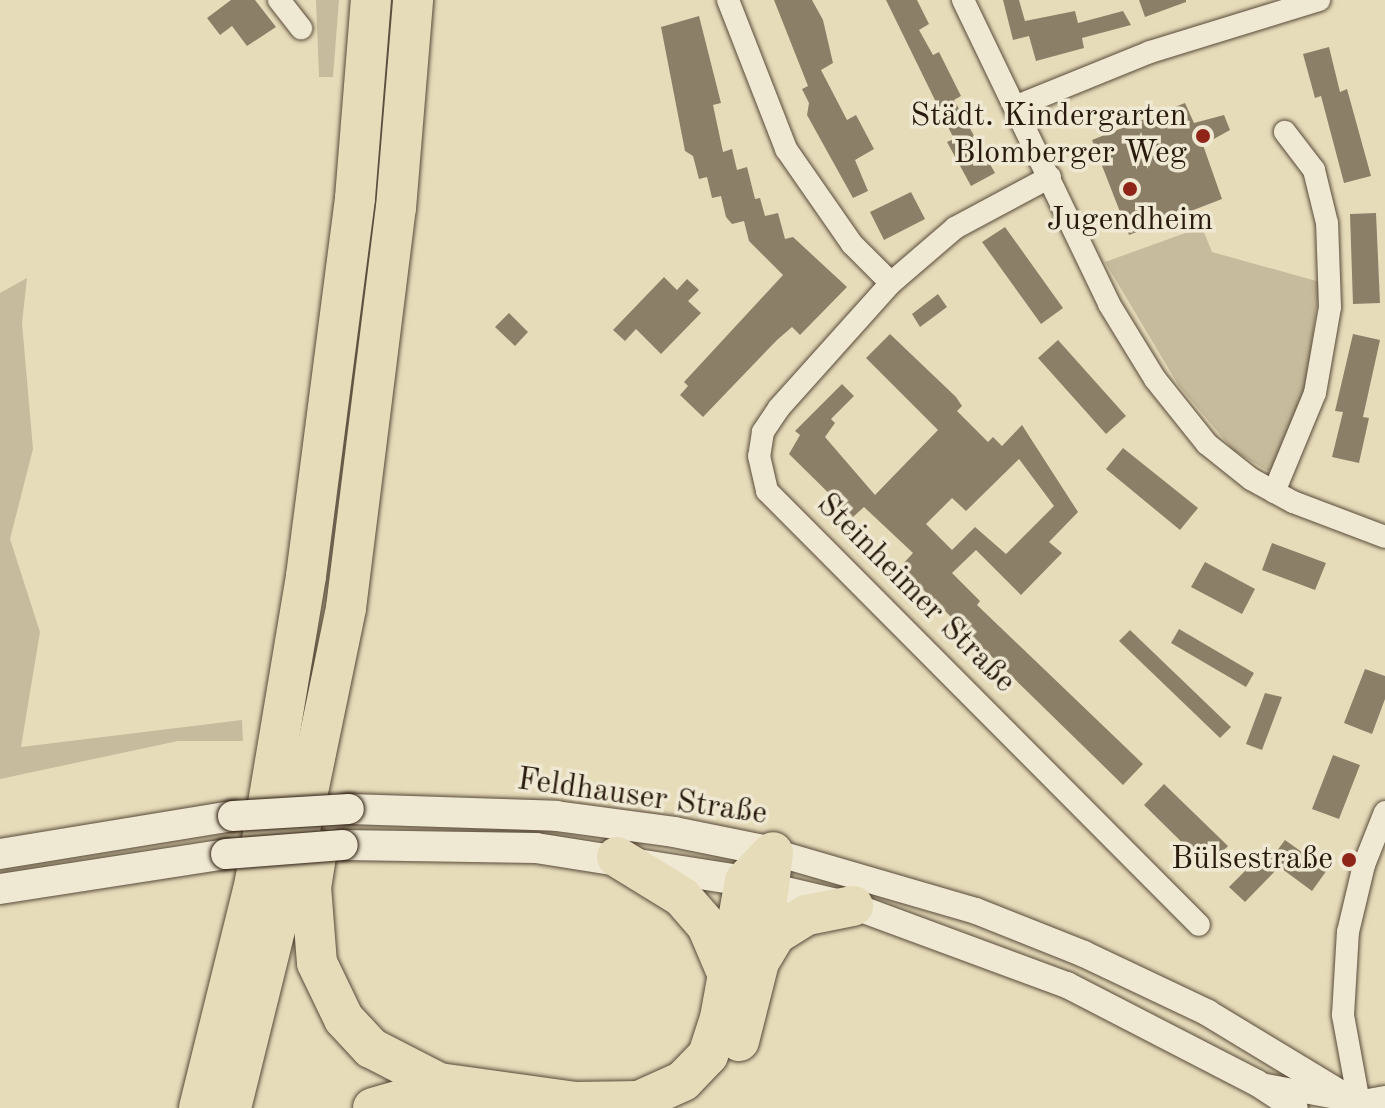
<!DOCTYPE html>
<meta charset="utf-8">
<style>
body{margin:0}
#map{position:relative;width:1385px;height:1108px;overflow:hidden;background:#e7dcba;font-family:"Old Standard TT",serif}
div>[style]{position:absolute}
.green>*{inset:0;background:#c7bb9d}
.building>*{inset:0;background:#8c7f67}
.roads{filter:drop-shadow(0 0 2px #584a39) drop-shadow(0 0 2px #584a39)}
.minor>*{height:22px;margin:-11px;padding:0 11px;transform-origin:11px;border-radius:11px;background:#efe8d2}
.tertiary>*{height:26px;margin:-13px;padding:0 13px;transform-origin:13px;border-radius:13px;background:#efe8d2}
.secondary>*{height:30px;margin:-15px;padding:0 15px;transform-origin:15px;border-radius:15px;background:#efe8d2}
.motorway>*{height:40px;margin:-20px;padding:0 20px;transform-origin:20px;border-radius:20px;background:#e7dcba}
.bridges{filter:drop-shadow(0 0 2px #291a0e) drop-shadow(0 0 2px #291a0e)}
.secondary-bridge>*{height:30px;margin:-15px;padding:0 15px;transform-origin:15px;border-radius:15px;background:#efe8d2}
.dots>*{width:22px;height:22px;translate:-50% -50%;box-sizing:border-box;border:4px solid #efe8d2;border-radius:50%}
span{translate:-50% -50%;white-space:nowrap;text-align:center;line-height:1.15;-webkit-text-stroke:7px #efe8d2;paint-order:stroke}
.poi-label{font-size:32px;color:#291a0e}
.right{translate:-100% -50%;text-align:right}
.street-label{font-size:32px;color:#291a0e}
</style>
<div id="map">
<div class="green">
<div style="clip-path:polygon(316px 0,339px 0,333px 77px,319px 77px)"></div>
<div style="clip-path:polygon(1202px 227px,1212px 252px,1320px 282px,1306px 386px,1275px 468px,1268px 471px,1234px 451px,1179px 386px,1105px 262px)"></div>
<div style="clip-path:polygon(27px 278px,22px 323px,33px 449px,10px 539px,40px 632px,21px 747px,242px 720px,243px 741px,178px 741px,0 779px,0 293px)"></div>
</div>
<div class="building">
<div style="clip-path:polygon(231px 0,255px 0,276px 27px,247px 46px,232px 26px,220px 35px,207px 18px)"></div>
<div style="clip-path:polygon(774px 0,812px 0,823px 20px,833px 63px,821px 70px,847px 120px,856px 115px,874px 149px,855px 160px,868px 191px,853px 198px,807px 115px,809px 103px,802px 89px,808px 86px)"></div>
<div style="clip-path:polygon(886px 0,917px 0,929px 24px,919px 30px,933px 55px,939px 52px,961px 96px,954px 100px,995px 173px,971px 186px,947px 142px,954px 139px)"></div>
<div style="clip-path:polygon(1003px 0,1019px 0,1025px 21px,1075px 11px,1078px 23px,1123px 11px,1131px 25px,1082px 38px,1084px 48px,1036px 61px,1029px 36px,1013px 40px)"></div>
<div style="clip-path:polygon(1139px 0,1186px 0,1186px 2px,1145px 17px)"></div>
<div style="clip-path:polygon(699px 16px,721px 103px,713px 105px,723px 152px,732px 149px,737px 170px,747px 167px,755px 199px,760px 198px,765px 216px,778px 213px,785px 239px,793px 237px,847px 287px,800px 335px,792px 327px,777px 340px,703px 417px,680px 395px,688px 386px,684px 382px,783px 275px,749px 241px,744px 221px,732px 224px,726px 217px,721px 196px,712px 198px,707px 177px,699px 179px,693px 156px,685px 151px,661px 27px)"></div>
<div style="clip-path:polygon(1329px 47px,1340px 92px,1347px 89px,1371px 176px,1344px 183px,1321px 96px,1315px 98px,1303px 54px)"></div>
<div style="clip-path:polygon(1185px 103px,1194px 123px,1224px 115px,1230px 130px,1203px 145px,1222px 199px,1129px 235px,1092px 140px)"></div>
<div style="clip-path:polygon(911px 192px,925px 219px,884px 240px,870px 212px)"></div>
<div style="clip-path:polygon(1376px 213px,1380px 303px,1353px 304px,1350px 214px)"></div>
<div style="clip-path:polygon(1005px 227px,1063px 308px,1041px 324px,982px 242px)"></div>
<div style="clip-path:polygon(664px 277px,677px 290px,687px 279px,699px 290px,688px 301px,701px 313px,661px 354px,636px 329px,625px 341px,613px 330px)"></div>
<div style="clip-path:polygon(938px 294px,947px 307px,920px 327px,912px 314px)"></div>
<div style="clip-path:polygon(509px 313px,528px 332px,515px 346px,495px 327px)"></div>
<div style="clip-path:polygon(evenodd,890px 334px,956px 397px,962px 406px,957px 411px,988px 442px,993px 437px,1002px 446px,1022px 425px,1078px 512px,1049px 542px,1062px 553px,1021px 595px,976px 550px,952px 573px,980px 601px,977px 605px,1143px 764px,1123px 785px,900px 567px,913px 553px,864px 507px,853px 517px,789px 454px,800px 435px,795px 431px,842px 384px,854px 396px,831px 419px,835px 423px,825px 437px,875px 495px,938px 430px,866px 358px,890px 334px,1019px 459px,1054px 506px,1006px 554px,975px 527px,952px 550px,926px 524px,952px 498px,966px 511px,1019px 459px)"></div>
<div style="clip-path:polygon(1353px 334px,1380px 340px,1363px 417px,1369px 418px,1359px 463px,1332px 457px,1343px 412px,1335px 411px)"></div>
<div style="clip-path:polygon(1058px 340px,1126px 416px,1106px 434px,1038px 358px)"></div>
<div style="clip-path:polygon(1123px 448px,1198px 508px,1180px 530px,1106px 469px)"></div>
<div style="clip-path:polygon(1272px 543px,1326px 563px,1315px 590px,1262px 570px)"></div>
<div style="clip-path:polygon(1205px 562px,1255px 589px,1242px 614px,1191px 587px)"></div>
<div style="clip-path:polygon(1179px 629px,1254px 673px,1246px 687px,1171px 643px)"></div>
<div style="clip-path:polygon(1130px 630px,1231px 727px,1220px 738px,1119px 641px)"></div>
<div style="clip-path:polygon(1365px 669px,1385px 676px,1385px 699px,1372px 734px,1344px 723px)"></div>
<div style="clip-path:polygon(1265px 693px,1282px 697px,1262px 750px,1246px 744px)"></div>
<div style="clip-path:polygon(1333px 755px,1360px 765px,1339px 819px,1312px 809px)"></div>
<div style="clip-path:polygon(1164px 784px,1228px 846px,1207px 867px,1144px 805px)"></div>
<div style="clip-path:polygon(1285px 840px,1327px 870px,1312px 891px,1270px 860px)"></div>
<div style="clip-path:polygon(1263px 853px,1277px 869px,1245px 902px,1229px 887px)"></div>
</div>
<div class="roads">
<div class="minor">
<div style="left:279px;top:0;width:36px;rotate:52deg"></div>
<div style="left:728px;top:0;width:160px;rotate:68.7deg"></div>
<div style="left:786px;top:149px;width:116px;rotate:55.2deg"></div>
<div style="left:852px;top:244px;width:55px;rotate:45deg"></div>
<div style="left:963px;top:0;width:337px;rotate:64.3deg"></div>
<div style="left:1109px;top:304px;width:88px;rotate:58.5deg"></div>
<div style="left:1155px;top:379px;width:83px;rotate:51.3deg"></div>
<div style="left:1207px;top:444px;width:56px;rotate:38.5deg"></div>
<div style="left:1251px;top:479px;width:48px;rotate:28.7deg"></div>
<div style="left:1293px;top:502px;width:98px;rotate:20.8deg"></div>
<div style="left:1017px;top:106px;width:144px;rotate:-22.1deg"></div>
<div style="left:1150px;top:52px;width:177px;rotate:-17.1deg"></div>
<div style="left:1050px;top:177px;width:108px;rotate:151.8deg"></div>
<div style="left:955px;top:228px;width:84px;rotate:139.3deg"></div>
<div style="left:891px;top:283px;width:168px;rotate:131.9deg"></div>
<div style="left:779px;top:408px;width:29px;rotate:124deg"></div>
<div style="left:763px;top:432px;width:24px;rotate:99deg"></div>
<div style="left:759px;top:456px;width:36px;rotate:77deg"></div>
<div style="left:767px;top:491px;width:612px;rotate:45.13deg"></div>
<div style="left:1274px;top:492px;width:107px;rotate:-67.5deg"></div>
<div style="left:1315px;top:393px;width:87px;rotate:-80.1deg"></div>
<div style="left:1330px;top:307px;width:84px;rotate:-92deg"></div>
<div style="left:1327px;top:223px;width:55px;rotate:-103.8deg"></div>
<div style="left:1314px;top:170px;width:48px;rotate:-127.3deg"></div>
<div style="left:1261px;top:1084px;width:98px;rotate:10.6deg"></div>
<div style="left:1357px;top:1102px;width:28px;rotate:-10deg"></div>
<div style="left:1360px;top:1108px;width:95px;rotate:-100.4deg"></div>
<div style="left:1343px;top:1015px;width:83px;rotate:-86.6deg"></div>
<div style="left:1348px;top:932px;width:69px;rotate:-76.6deg"></div>
<div style="left:1364px;top:865px;width:57px;rotate:-68.4deg"></div>
</div>
<div class="tertiary">
<div style="left:773px;top:852px;width:211px;rotate:16.2deg"></div>
<div style="left:976px;top:911px;width:116px;rotate:21.7deg"></div>
<div style="left:1084px;top:954px;width:137px;rotate:25.4deg"></div>
<div style="left:1208px;top:1013px;width:184px;rotate:31.2deg"></div>
<div style="left:756px;top:883px;width:100px;rotate:13.3deg"></div>
<div style="left:853px;top:906px;width:228px;rotate:20.3deg"></div>
<div style="left:1067px;top:985px;width:214px;rotate:27.3deg"></div>
<div style="left:1257px;top:1083px;width:45px;rotate:33.3deg"></div>
</div>
<div class="secondary">
<div style="left:349px;top:809px;width:207px;rotate:1.9deg"></div>
<div style="left:556px;top:816px;width:119px;rotate:7.7deg"></div>
<div style="left:674px;top:832px;width:101px;rotate:11.4deg"></div>
<div style="left:343px;top:845px;width:193px;rotate:0.9deg"></div>
<div style="left:536px;top:848px;width:212px;rotate:9deg"></div>
<div style="left:0;top:854px;width:236px;rotate:-9.3deg"></div>
<div style="left:0;top:889px;width:229px;rotate:-8.8deg"></div>
</div>
<div class="motorway">
<div style="left:317px;top:850px;width:37px;rotate:99deg"></div>
<div style="left:311px;top:887px;width:76px;rotate:85.5deg"></div>
<div style="left:317px;top:963px;width:62px;rotate:64.3deg"></div>
<div style="left:344px;top:1019px;width:40px;rotate:47deg"></div>
<div style="left:371px;top:1048px;width:76px;rotate:27.2deg"></div>
<div style="left:439px;top:1083px;width:138px;rotate:7.9deg"></div>
<div style="left:576px;top:1102px;width:63px;rotate:-0.9deg"></div>
<div style="left:639px;top:1101px;width:48px;rotate:-24.4deg"></div>
<div style="left:683px;top:1081px;width:36px;rotate:-46deg"></div>
<div style="left:708px;top:1055px;width:39px;rotate:-72deg"></div>
<div style="left:720px;top:1018px;width:139px;rotate:-79.7deg"></div>
<div style="left:745px;top:881px;width:40px;rotate:-46deg"></div>
<div style="left:617px;top:857px;width:76px;rotate:31.6deg"></div>
<div style="left:682px;top:897px;width:38px;rotate:49deg"></div>
<div style="left:707px;top:926px;width:51px;rotate:66.9deg"></div>
<div style="left:759px;top:962px;width:33px;rotate:-59deg"></div>
<div style="left:776px;top:934px;width:36px;rotate:-32deg"></div>
<div style="left:807px;top:915px;width:47px;rotate:-11.1deg"></div>
<div style="left:739px;top:1041px;width:81px;rotate:-75.8deg"></div>
<div style="left:759px;top:962px;width:110px;rotate:-82.7deg"></div>
<div style="left:199px;top:1108px;width:234px;rotate:-76.1deg"></div>
<div style="left:255px;top:881px;width:309px;rotate:-80.5deg"></div>
<div style="left:306px;top:576px;width:381px;rotate:-82.6deg"></div>
<div style="left:355px;top:198px;width:199px;rotate:-85.4deg"></div>
<div style="left:231px;top:1108px;width:301px;rotate:-76.1deg"></div>
<div style="left:303px;top:816px;width:212px;rotate:-78.3deg"></div>
<div style="left:346px;top:608px;width:403px;rotate:-82.9deg"></div>
<div style="left:396px;top:208px;width:209px;rotate:-85.3deg"></div>
<div style="left:373px;top:1108px;width:29px;rotate:-16deg"></div>
<div style="left:401px;top:1100px;width:59px"></div>
</div>
</div>
<div class="bridges">
<div class="secondary-bridge">
<div style="left:233px;top:816px;width:116px;rotate:-3.5deg"></div>
<div style="left:226px;top:854px;width:117px;rotate:-4.4deg"></div>
</div>
</div>
<div class="dots">
<div style="left:1203px;top:136px;background:#8f2418"></div>
<div style="left:1130px;top:189px;background:#8f2418"></div>
<div style="left:1349px;top:860px;background:#8f2418"></div>
</div>
<div class="poi-label">
<span class="right" style="left:1187px;top:136px">Städt. Kindergarten<br>Blomberger Weg</span>
<span style="left:1130px;top:221px">Jugendheim</span>
<span class="right" style="left:1333px;top:860px">Bülsestraße</span>
</div>
<div class="street-label">
<span style="left:915px;top:594px;rotate:45deg">Steinheimer Straße</span>
<span style="left:642px;top:798px;rotate:8deg">Feldhauser Straße</span>
</div>
</div>
